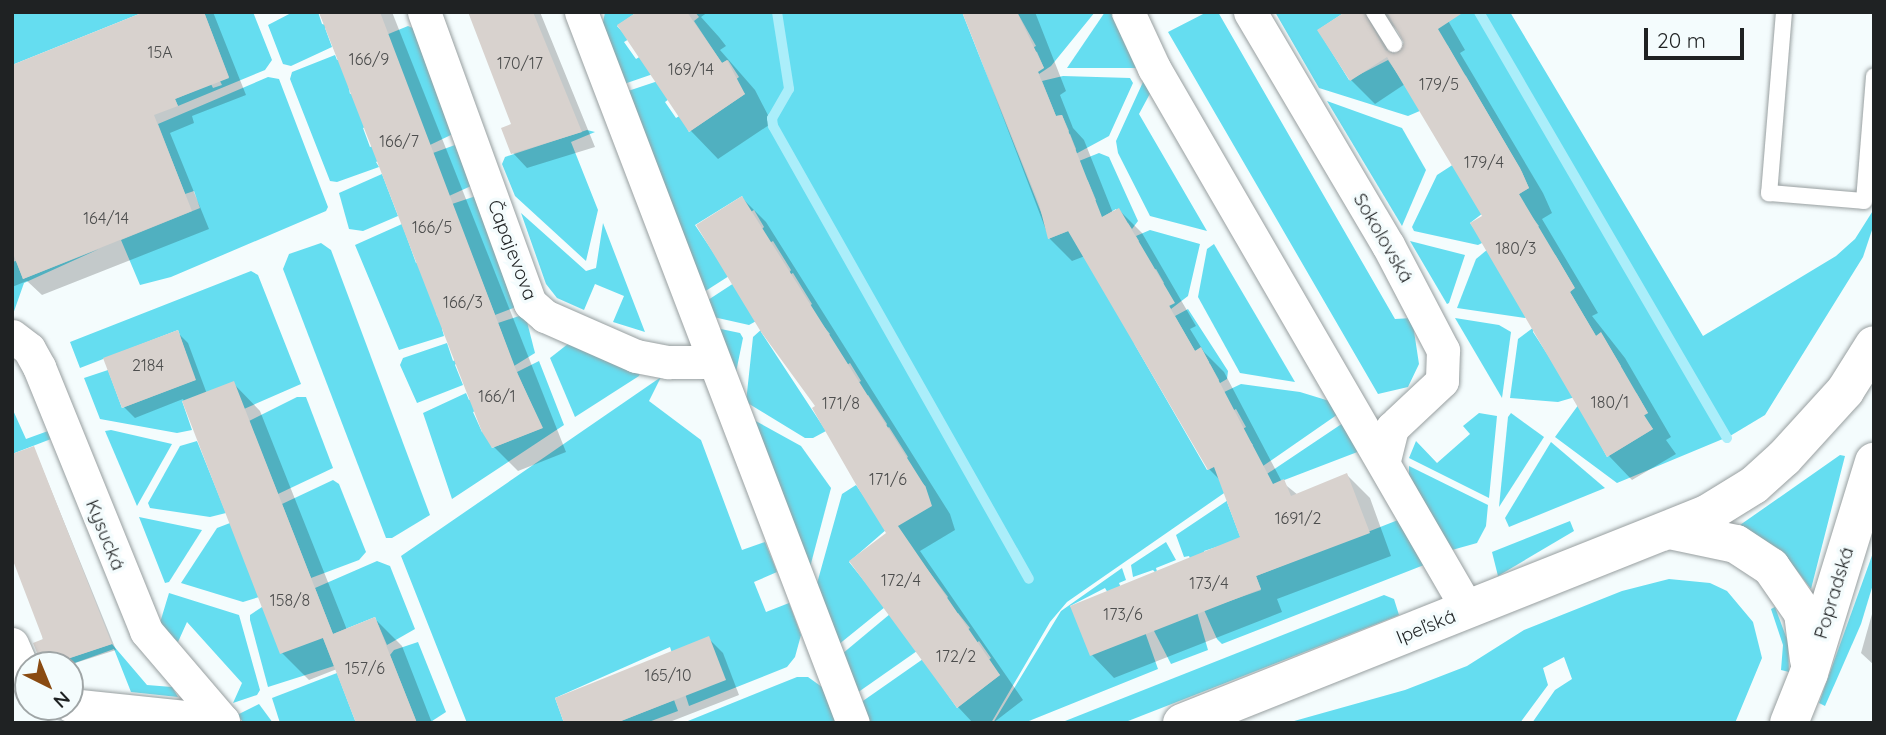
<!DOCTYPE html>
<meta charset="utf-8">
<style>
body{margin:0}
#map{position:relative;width:1886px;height:735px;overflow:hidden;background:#f4fcfd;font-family:Quicksand,sans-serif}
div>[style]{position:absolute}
.green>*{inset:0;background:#65ddf0}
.shadow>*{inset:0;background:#0003}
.stream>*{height:10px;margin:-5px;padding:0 5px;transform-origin:5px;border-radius:5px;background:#abeefa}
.building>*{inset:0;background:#d8d2ce}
.roads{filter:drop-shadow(0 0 2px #989fa0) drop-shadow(0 0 2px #989fa0)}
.service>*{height:16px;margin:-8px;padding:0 8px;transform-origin:8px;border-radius:8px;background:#fff}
.minor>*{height:33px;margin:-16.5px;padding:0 16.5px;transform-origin:16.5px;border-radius:16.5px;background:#fff}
.tertiary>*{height:38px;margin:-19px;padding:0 19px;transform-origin:19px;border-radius:19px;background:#fff}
span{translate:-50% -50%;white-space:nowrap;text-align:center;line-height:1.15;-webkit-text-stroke:7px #f4fcfd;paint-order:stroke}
.number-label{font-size:16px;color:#4d4e4e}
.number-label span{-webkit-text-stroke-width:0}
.street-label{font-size:19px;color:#1f2223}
.frame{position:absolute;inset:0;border:14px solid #1f2223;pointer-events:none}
.north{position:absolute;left:14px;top:651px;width:70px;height:70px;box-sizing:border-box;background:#f4fcfd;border:2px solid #9fa5a6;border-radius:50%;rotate:137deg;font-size:19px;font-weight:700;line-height:28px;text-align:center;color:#1f2223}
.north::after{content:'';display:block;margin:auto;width:24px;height:32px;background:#8a4b12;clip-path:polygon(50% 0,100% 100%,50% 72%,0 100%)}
.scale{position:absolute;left:1644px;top:28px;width:100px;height:32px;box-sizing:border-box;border:4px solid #1f2223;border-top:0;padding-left:9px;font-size:21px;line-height:24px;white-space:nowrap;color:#1f2223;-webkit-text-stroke:5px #f4fcfd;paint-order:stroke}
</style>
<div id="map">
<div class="green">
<div style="clip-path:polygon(12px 12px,144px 12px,12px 65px)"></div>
<div style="clip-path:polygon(204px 12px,253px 12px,272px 60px,265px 70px,178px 106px,175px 99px,211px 84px,213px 88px,222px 85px,220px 81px,229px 77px)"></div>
<div style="clip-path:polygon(293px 12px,318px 12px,322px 24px,330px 26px,325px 28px,332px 47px,291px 66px,283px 64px,268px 25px)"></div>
<div style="clip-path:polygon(605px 12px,637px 12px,617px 26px,629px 39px,624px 42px,636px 59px,641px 56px,653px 74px,624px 84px,601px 33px)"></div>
<div style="clip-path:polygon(695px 12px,962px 12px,1050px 235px,1048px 239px,1099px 219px,1090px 203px,1096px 200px,1088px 181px,1074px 163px,1099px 153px,1109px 157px,1138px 221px,1132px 229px,1128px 223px,1123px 227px,1116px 209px,1099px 219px,1135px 345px,1207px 470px,1253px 445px,1241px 430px,1246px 427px,1236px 409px,1230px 412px,1220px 394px,1241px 384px,1300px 392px,1336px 403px,1341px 412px,1067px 602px,1050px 622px,991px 723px,868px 723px,860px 703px,923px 659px,957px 708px,1000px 675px,986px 662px,991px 658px,979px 641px,974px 645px,964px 632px,970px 628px,958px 613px,953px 616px,943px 602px,948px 597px,927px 569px,893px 531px,926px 487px,903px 461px,908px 457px,889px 427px,883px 431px,887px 424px,868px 395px,863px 398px,856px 384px,861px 381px,850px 363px,844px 367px,826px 337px,830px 334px,808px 307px,812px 304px,793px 273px,787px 276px,791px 270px,773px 241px,768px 244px,760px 231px,764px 227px,754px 210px,749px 213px,742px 196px,695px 225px,729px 276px,704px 292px,628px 91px,658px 81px,669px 99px,665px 102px,676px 118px,681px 115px,689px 132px,745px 94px,734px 81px,739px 77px,728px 60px,722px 63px,694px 21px,699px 17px)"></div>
<div style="clip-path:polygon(1017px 12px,1095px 12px,1051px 66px,1039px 74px,1037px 70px,1044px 68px,1037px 52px,1030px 49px,1036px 46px)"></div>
<div style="clip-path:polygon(1105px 12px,1116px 12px,1142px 68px,1067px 68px)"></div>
<div style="clip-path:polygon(1207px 12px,1218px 12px,1395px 319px,1412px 318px,1419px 364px,1408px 387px,1378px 394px,1168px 32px)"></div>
<div style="clip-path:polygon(1275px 12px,1345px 12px,1318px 30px,1349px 80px,1388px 60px,1422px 110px,1408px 116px,1319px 88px)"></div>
<div style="clip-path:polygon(1434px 12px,1510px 12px,1703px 336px,1836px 256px,1855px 239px,1874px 209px,1874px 224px,1863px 257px,1765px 415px,1730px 436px,1617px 483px,1555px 437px,1579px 404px,1607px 457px,1653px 429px,1643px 416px,1648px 413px,1637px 394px,1615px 369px,1621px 366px,1601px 333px,1596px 336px,1570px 292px,1574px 287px,1556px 256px,1533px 230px,1539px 226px,1516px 196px,1529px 188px,1522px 172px,1466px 76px,1453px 67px,1458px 64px,1448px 46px,1435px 36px)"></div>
<div style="clip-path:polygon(408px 26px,415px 29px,455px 133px,430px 145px,386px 35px)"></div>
<div style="clip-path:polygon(335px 55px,337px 60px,343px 58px,350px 94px,356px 92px,369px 125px,363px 128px,370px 147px,376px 145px,382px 159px,376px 162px,379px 167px,337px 182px,330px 181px,290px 79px,292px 72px)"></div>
<div style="clip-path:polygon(1063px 76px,1130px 78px,1133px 83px,1109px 136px,1072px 156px,1076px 149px,1070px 134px,1064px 137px,1069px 131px,1062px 115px,1056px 116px,1042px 81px)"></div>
<div style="clip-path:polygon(268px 77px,279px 79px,328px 207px,326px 211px,171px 277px,140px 285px,121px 240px,200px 208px,194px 191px,185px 194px,158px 124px)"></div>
<div style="clip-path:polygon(1143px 82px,1153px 88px,1139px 114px,1207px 231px,1150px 216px,1118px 153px,1116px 141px)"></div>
<div style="clip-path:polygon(1327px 101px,1402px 128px,1426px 170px,1402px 226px)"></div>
<div style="clip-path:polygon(587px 130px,595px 132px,571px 142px,598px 210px,586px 261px,515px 196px,502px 164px,505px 157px)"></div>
<div style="clip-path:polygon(455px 145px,471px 186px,449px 196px,433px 153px)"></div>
<div style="clip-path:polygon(1454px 164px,1483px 213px,1470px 223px,1484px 242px,1478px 245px,1414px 231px,1412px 227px,1437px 175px)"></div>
<div style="clip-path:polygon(382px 174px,398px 216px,363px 231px,349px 229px,339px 193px)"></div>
<div style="clip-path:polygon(479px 195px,516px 307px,495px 315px,452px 204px)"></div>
<div style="clip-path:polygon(521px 213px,586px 271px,596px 268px,603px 223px,645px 332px,613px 322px,624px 296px,595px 284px,584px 310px,557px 298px,546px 284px)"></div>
<div style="clip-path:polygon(402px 224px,416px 263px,423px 261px,437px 316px,447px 326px,442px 329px,444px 336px,399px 350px,355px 245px)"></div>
<div style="clip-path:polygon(1150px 230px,1200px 244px,1188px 296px,1171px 309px,1159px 287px,1164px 283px,1156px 269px,1149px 273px,1133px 245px,1139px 241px,1136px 236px)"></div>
<div style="clip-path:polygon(1410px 241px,1465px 255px,1449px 303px,1447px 304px)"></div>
<div style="clip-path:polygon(321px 243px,331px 250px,430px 515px,392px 538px,386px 538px,283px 269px,289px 254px)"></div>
<div style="clip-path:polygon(1214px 244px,1271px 341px,1295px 382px,1240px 373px,1198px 297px,1207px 249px)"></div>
<div style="clip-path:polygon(99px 249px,24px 283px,12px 317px,12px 262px,16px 261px,23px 279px)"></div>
<div style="clip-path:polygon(1488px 249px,1528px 316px,1525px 318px,1457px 308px,1476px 259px)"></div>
<div style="clip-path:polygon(251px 271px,258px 275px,301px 384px,244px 409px,182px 401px,192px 430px,177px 433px,100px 419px,84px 378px,108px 370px,122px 408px,195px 380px,178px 330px,80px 368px,70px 342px)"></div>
<div style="clip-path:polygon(734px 283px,758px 320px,749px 325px,709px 316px,708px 300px)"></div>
<div style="clip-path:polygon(1188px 309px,1228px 371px,1227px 379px,1215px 386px,1219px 380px,1210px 364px,1203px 366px,1209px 362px,1201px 348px,1195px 351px,1175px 316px)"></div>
<div style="clip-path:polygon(525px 314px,535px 353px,514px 366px,498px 323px)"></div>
<div style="clip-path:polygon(1455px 318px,1499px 325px,1511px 332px,1502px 398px)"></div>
<div style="clip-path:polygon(1534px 327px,1533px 332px,1575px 397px,1558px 402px,1510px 398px,1518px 339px)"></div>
<div style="clip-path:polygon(716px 328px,740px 333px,743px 338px,734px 382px)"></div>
<div style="clip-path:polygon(763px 328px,761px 332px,826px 431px,813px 438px,805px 438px,746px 402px,753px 337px)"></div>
<div style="clip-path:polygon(573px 340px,641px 369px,639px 376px,575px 417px,550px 358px)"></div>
<div style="clip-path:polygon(447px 343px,453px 361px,460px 358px,455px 365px,463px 385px,417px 403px,400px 365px,403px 358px)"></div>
<div style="clip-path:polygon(539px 361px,564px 425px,452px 499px,423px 413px,466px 393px,469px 400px,475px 397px,480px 409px,473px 412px,482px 432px,488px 431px,492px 448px,542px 428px,517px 372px)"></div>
<div style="clip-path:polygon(661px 377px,649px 401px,701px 440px,742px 550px,765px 542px,777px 572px,754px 582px,766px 612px,789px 603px,801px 635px,795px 657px,787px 667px,689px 706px,670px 647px,555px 698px,564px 723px,467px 723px,401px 556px)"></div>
<div style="clip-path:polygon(297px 397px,306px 397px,333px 468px,278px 494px,249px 421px)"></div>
<div style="clip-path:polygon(12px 408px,26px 439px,48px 431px,51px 439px,12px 454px)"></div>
<div style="clip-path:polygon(1479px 413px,1497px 416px,1489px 498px,1409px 458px,1416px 441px,1437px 463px,1470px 434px,1463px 426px)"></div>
<div style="clip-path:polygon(1511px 413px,1544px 437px,1499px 507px,1508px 417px)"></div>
<div style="clip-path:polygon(752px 419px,801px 446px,831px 488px,809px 571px)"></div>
<div style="clip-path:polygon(1346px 421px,1360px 451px,1227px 502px,1241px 539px,1204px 551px,1205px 556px,1191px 561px,1189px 556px,1184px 557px,1176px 535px)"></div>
<div style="clip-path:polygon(111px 430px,172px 444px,137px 506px,105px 431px)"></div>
<div style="clip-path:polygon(197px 441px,226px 513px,210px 517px,150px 508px,148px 503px,180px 446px)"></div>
<div style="clip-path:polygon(1551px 442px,1605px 488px,1509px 527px,1505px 518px)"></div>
<div style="clip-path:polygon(1840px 455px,1845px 456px,1811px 589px,1782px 551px,1740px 525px)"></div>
<div style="clip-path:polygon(1409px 466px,1488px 505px,1486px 526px,1477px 543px,1452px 550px,1409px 475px)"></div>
<div style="clip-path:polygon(333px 480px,339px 484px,366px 552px,359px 560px,311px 578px,282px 504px)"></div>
<div style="clip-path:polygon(856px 485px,887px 529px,849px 562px,885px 607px,838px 645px,816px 587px,842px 494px)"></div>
<div style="clip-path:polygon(139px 517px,202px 530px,169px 582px,165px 583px)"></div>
<div style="clip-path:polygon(1398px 520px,1424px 565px,1222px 644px,1217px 639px,1204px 610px,1261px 590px,1256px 576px)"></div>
<div style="clip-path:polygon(1570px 521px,1574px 531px,1498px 576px,1492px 552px)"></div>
<div style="clip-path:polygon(230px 523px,259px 597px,243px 602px,181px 583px,217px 528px)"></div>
<div style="clip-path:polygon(1166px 542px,1176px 560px,1156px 568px,1158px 575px,1153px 570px,1133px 577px,1131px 565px)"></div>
<div style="clip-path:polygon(1874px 550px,1874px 581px,1861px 624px,1825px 706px,1819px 703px)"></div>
<div style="clip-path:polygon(377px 561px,390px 566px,415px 629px,387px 645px,375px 617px,333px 634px,315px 588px)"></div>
<div style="clip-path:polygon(1122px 568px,1126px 580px,1119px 583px,1121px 588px,1108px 593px,1105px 588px,1070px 606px,1106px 649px,1145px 632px,1158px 669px,1024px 723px,993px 723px,1061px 611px)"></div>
<div style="clip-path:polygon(1669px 579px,1710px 583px,1727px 591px,1753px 622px,1762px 658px,1735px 723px,1532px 723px,1555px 690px,1572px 679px,1564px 657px,1543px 668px,1548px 685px,1520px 723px,1287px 723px,1405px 690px,1467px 666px,1524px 630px,1622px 591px)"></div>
<div style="clip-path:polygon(169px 593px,239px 615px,260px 690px,257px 695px,233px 703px,242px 683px,187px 622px,178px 642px,159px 626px)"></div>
<div style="clip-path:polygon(1384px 595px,1394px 599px,1399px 615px,1123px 723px,1060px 723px)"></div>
<div style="clip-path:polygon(262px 607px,323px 638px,334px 666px,268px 687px,250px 620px,250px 615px)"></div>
<div style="clip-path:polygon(1775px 607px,1788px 642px,1789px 672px,1781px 670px,1783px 645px,1771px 609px)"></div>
<div style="clip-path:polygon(1197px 612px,1208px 650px,1171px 664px,1153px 629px)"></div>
<div style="clip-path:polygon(890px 614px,917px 651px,857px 693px,842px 654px)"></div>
<div style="clip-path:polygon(418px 642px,446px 712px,429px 723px,417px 723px,390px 655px,394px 650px)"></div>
<div style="clip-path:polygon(112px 644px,147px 685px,172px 687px,178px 697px,131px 692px,114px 649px,69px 665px,49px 665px)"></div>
<div style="clip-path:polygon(337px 673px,356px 723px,280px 723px,272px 698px)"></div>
<div style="clip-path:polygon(797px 677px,808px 677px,822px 687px,836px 723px,683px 723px)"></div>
<div style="clip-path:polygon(674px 700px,678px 711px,646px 723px,616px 723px)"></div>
<div style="clip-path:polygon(259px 704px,273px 723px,244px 723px,237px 715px)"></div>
</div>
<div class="shadow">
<div style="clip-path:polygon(149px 12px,213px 12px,246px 95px,192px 116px,194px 123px,170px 133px,209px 229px,42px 295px,27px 281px,12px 287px,12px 67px)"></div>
<div style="clip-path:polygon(319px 12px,392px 12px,566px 452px,518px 471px,494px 447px)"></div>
<div style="clip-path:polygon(470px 12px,540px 12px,595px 147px,527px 168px,513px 153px,514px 125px)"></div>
<div style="clip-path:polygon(640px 12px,708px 12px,701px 17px,719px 37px,726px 46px,720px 50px,755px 90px,772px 123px,718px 159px,691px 131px,620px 26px)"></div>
<div style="clip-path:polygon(963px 12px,1035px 12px,1066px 91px,1060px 95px,1073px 128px,1084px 140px,1113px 213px,1119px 210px,1142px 233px,1196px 326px,1190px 329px,1204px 352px,1224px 372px,1282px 482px,1298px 495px,1347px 475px,1370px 498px,1391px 556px,1277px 599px,1282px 612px,1114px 678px,1092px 655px,1242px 538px,1221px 481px,1209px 469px,1085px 256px,1072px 261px,1049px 238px)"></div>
<div style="clip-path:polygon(evenodd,1350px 12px,1443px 12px,1465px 50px,1460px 53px,1543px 193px,1552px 213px,1542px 219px,1598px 313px,1592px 316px,1625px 358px,1671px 437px,1666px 440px,1676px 454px,1632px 480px,1609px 456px,1485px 217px,1405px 84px,1375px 104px,1351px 80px,1350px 12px,1393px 26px,1405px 38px,1400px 55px,1388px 43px,1393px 26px)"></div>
<div style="clip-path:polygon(742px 198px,766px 222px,950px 514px,955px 530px,920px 551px,1023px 700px,993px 723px,973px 723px,958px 707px,889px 533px,818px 406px)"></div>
<div style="clip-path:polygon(177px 332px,188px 343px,207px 394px,233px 383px,260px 411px,347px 630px,375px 619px,402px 646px,432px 723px,358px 723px,337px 669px,309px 680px,282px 653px,183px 399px,135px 418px,124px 407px)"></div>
<div style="clip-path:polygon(34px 448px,116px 650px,69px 665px,44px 665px)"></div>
<div style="clip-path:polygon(1874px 607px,1874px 665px,1861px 653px)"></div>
<div style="clip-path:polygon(708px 638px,723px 653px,739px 695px,667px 723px,566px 723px)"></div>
</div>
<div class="stream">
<div style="left:777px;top:12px;width:78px;rotate:81.1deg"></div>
<div style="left:789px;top:89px;width:34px;rotate:120deg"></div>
<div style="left:772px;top:118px;width:8px;rotate:83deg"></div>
<div style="left:773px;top:126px;width:520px;rotate:60.53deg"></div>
<div style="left:1479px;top:12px;width:493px;rotate:59.8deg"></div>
</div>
<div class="building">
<div style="clip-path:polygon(144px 12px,204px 12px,229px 78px,175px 99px,178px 106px,154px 115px,192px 211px,23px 279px,12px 251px,12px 65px)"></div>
<div style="clip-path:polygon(319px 12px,380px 12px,518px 375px,543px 428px,492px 448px,482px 432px)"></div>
<div style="clip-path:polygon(468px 12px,533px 12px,582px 132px,511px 154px,501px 128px,511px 124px)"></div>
<div style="clip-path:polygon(637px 12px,687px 12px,722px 63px,727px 60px,745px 94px,689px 132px,617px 25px)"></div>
<div style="clip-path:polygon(962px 12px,1017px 12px,1044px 68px,1038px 72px,1056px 116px,1062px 115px,1102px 217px,1119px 208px,1175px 303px,1169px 306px,1195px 351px,1201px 347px,1273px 484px,1284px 479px,1291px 496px,1347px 473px,1370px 533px,1256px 576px,1261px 589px,1090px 656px,1070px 606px,1240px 537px,1214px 467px,1208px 470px,1068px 231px,1048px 239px,1039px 204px)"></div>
<div style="clip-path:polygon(1345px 12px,1364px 12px,1385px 50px,1394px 54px,1404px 43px,1387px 12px,1464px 12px,1438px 29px,1520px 168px,1529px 188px,1519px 194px,1575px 288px,1570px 292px,1596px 336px,1601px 332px,1648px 413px,1644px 415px,1653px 429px,1607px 457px,1470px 223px,1482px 216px,1387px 57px,1350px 81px,1317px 30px)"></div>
<div style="clip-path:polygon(742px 196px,926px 488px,932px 506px,898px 526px,1000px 675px,957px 708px,849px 561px,890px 530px,886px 533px,858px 488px,812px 408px,815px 406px,761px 332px,696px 225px)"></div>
<div style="clip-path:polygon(178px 330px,196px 380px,122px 408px,103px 358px)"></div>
<div style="clip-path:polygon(234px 381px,333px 634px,375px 617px,417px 723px,356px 723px,323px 638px,280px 654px,182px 401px)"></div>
<div style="clip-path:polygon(34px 446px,112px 644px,49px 665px,42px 665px,33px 643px,43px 639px,12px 558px,12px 454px)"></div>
<div style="clip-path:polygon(709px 636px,726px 680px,616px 723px,564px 723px,555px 698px)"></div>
</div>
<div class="roads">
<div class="service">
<div style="left:1374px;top:12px;width:38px;rotate:58deg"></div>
<div style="left:1784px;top:12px;width:182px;rotate:94.7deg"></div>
<div style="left:1769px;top:193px;width:95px;rotate:4.8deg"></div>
<div style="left:1864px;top:201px;width:125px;rotate:-85.4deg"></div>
</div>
<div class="minor">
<div style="left:424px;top:12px;width:310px;rotate:70deg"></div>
<div style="left:530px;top:303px;width:20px;rotate:41deg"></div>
<div style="left:545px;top:316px;width:99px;rotate:23.7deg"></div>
<div style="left:636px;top:356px;width:33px;rotate:11deg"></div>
<div style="left:668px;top:362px;width:46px"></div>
<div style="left:581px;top:12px;width:761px;rotate:69.07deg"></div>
<div style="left:1128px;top:12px;width:62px;rotate:65.1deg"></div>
<div style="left:1154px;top:68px;width:626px;rotate:59.91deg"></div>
<div style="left:1250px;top:12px;width:271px;rotate:59.4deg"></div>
<div style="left:1388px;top:245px;width:119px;rotate:62.4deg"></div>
<div style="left:1443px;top:350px;width:31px;rotate:92deg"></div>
<div style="left:1442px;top:381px;width:69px;rotate:136.8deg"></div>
<div style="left:1392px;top:428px;width:33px;rotate:104deg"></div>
<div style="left:12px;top:336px;width:21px;rotate:37deg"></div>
<div style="left:29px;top:349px;width:21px;rotate:61deg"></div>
<div style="left:39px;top:367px;width:285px;rotate:67.9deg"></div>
<div style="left:146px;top:631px;width:118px;rotate:49.5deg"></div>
<div style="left:223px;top:721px;width:154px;rotate:-174deg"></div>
<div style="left:12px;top:644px;width:40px;rotate:66.6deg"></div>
</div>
<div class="tertiary">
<div style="left:1669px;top:530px;width:68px;rotate:11.8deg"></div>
<div style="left:1736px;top:544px;width:42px;rotate:33.3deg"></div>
<div style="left:1771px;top:567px;width:56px;rotate:55.2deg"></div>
<div style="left:1803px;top:613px;width:47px;rotate:82.7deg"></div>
<div style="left:1182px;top:723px;width:565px;rotate:-21.71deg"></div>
<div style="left:1707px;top:514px;width:55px;rotate:-31.7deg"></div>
<div style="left:1754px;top:485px;width:40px;rotate:-42deg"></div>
<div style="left:1784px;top:458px;width:91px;rotate:-47.7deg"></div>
<div style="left:1845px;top:391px;width:54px;rotate:-57.8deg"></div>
<div style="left:1789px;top:723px;width:54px;rotate:-68.2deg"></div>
<div style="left:1809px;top:673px;width:221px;rotate:-72.9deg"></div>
</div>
</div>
<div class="number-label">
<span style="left:160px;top:52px">15A</span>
<span style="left:369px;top:59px">166/9</span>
<span style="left:520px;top:63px">170/17</span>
<span style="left:691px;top:69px">169/14</span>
<span style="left:1439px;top:84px">179/5</span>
<span style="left:399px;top:141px">166/7</span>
<span style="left:1484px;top:162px">179/4</span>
<span style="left:106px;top:218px">164/14</span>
<span style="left:432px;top:227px">166/5</span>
<span style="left:1516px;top:248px">180/3</span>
<span style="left:463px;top:302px">166/3</span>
<span style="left:148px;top:365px">2184</span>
<span style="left:497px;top:396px">166/1</span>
<span style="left:1610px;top:402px">180/1</span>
<span style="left:841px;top:403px">171/8</span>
<span style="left:888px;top:479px">171/6</span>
<span style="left:1298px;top:518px">1691/2</span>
<span style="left:901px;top:580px">172/4</span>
<span style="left:1209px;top:583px">173/4</span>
<span style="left:290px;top:600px">158/8</span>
<span style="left:1123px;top:614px">173/6</span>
<span style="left:956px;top:656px">172/2</span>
<span style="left:365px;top:668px">157/6</span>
<span style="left:668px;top:675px">165/10</span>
</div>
<div class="street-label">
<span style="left:1383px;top:238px;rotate:60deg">Sokolovská</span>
<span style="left:512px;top:250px;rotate:69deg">Čapajevova</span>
<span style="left:105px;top:535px;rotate:68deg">Kysucká</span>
<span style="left:1834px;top:593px;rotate:-73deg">Popradská</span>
<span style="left:1426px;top:627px;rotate:-22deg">Ipeľská</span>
</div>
<div class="frame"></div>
<div class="north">N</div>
<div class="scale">20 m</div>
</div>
